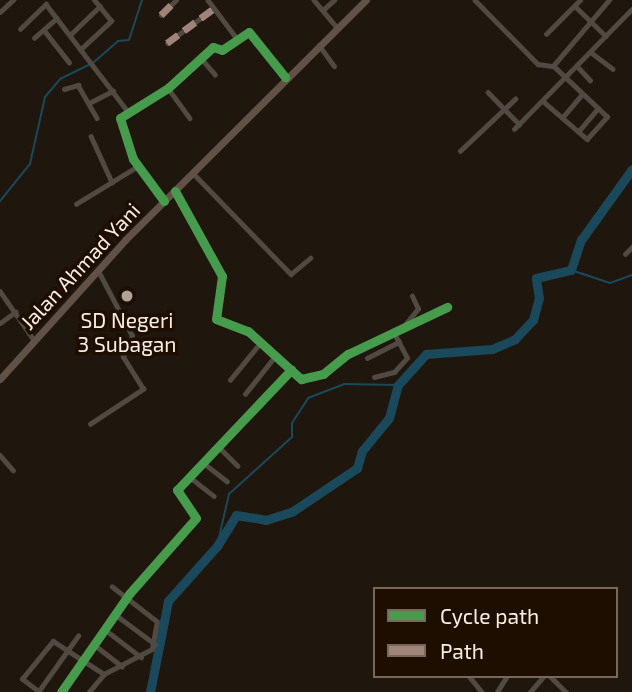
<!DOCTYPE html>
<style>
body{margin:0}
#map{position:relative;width:632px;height:692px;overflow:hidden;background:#1f170e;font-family:"Exo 2",sans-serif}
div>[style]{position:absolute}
.stream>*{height:2px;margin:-1px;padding:0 1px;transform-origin:1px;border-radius:1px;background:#19495b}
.river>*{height:9px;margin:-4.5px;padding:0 4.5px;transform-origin:4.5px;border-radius:4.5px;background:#19495b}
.minor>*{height:4.5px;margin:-2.25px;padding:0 2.25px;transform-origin:2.25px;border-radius:2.25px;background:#514a42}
.trunk>*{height:7px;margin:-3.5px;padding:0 3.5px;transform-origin:3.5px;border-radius:3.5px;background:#615146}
.quiet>*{height:7px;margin-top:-3.5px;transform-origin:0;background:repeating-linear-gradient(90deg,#a18479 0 14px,transparent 0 21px)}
.cycleway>*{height:9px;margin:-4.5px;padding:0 4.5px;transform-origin:4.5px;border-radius:4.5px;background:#469c4c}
.dots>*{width:19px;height:19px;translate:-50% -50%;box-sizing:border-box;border:4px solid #1e0e00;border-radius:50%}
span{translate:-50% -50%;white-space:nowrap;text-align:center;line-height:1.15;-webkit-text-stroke:7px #1e0e00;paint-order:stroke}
.street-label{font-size:21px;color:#faeee3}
.poi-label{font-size:21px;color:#faeee3}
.legend{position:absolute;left:373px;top:587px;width:245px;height:91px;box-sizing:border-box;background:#1e0e00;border:2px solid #76685b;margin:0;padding:9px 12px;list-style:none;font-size:21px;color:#faeee3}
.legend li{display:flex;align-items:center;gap:14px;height:35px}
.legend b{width:35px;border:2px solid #76685b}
</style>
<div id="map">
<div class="stream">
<div style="left:94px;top:62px;width:32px;rotate:-41deg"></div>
<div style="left:118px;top:41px;width:11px;rotate:-5deg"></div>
<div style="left:129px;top:40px;width:42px;rotate:-72deg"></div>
<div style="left:0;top:201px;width:48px;rotate:-51deg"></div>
<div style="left:30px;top:164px;width:69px;rotate:-77.4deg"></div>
<div style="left:45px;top:97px;width:23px;rotate:-50deg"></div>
<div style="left:60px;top:79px;width:32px;rotate:-26deg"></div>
<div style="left:571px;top:270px;width:41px;rotate:18.4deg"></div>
<div style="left:610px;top:283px;width:23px;rotate:-20deg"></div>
<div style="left:217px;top:546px;width:53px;rotate:-77deg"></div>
<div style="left:229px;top:494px;width:85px;rotate:-42.1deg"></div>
<div style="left:292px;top:437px;width:14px;rotate:-90deg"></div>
<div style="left:292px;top:423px;width:30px;rotate:-57deg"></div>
<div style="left:308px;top:398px;width:39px;rotate:-21deg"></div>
<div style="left:344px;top:384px;width:54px;rotate:1.1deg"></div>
</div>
<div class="river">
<div style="left:150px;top:692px;width:93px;rotate:-78.8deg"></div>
<div style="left:168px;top:601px;width:74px;rotate:-48.3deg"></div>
<div style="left:217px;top:546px;width:36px;rotate:-58deg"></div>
<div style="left:236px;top:515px;width:30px;rotate:9deg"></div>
<div style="left:266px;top:520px;width:28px;rotate:-18deg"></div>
<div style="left:293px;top:511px;width:77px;rotate:-33.9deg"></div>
<div style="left:357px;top:468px;width:18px;rotate:-74deg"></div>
<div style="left:362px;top:451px;width:43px;rotate:-50.7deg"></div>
<div style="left:389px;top:418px;width:34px;rotate:-75deg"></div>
<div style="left:398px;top:385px;width:42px;rotate:-47.9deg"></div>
<div style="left:426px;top:354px;width:66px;rotate:-4.3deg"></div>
<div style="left:492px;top:349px;width:25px;rotate:-23deg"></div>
<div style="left:515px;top:339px;width:26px;rotate:-47deg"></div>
<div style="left:533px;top:320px;width:23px;rotate:-75deg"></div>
<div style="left:539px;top:298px;width:20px;rotate:-99deg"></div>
<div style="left:536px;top:278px;width:36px;rotate:-13deg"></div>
<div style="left:571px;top:270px;width:32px;rotate:-72deg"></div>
<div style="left:581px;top:240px;width:87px;rotate:-54.3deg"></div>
</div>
<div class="minor">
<div style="left:208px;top:0;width:50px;rotate:53.1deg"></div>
<div style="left:314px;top:0;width:35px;rotate:50deg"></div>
<div style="left:475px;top:0;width:90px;rotate:45.5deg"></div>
<div style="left:538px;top:64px;width:15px;rotate:8deg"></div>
<div style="left:575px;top:6px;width:43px;rotate:44.1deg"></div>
<div style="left:323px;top:10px;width:15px;rotate:-42deg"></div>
<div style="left:0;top:12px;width:18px;rotate:-43deg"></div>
<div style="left:161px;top:15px;width:21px;rotate:-45deg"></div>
<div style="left:20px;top:29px;width:36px;rotate:-44deg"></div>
<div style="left:46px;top:4px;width:137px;rotate:52.7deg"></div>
<div style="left:44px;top:30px;width:41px;rotate:52deg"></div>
<div style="left:71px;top:34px;width:40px;rotate:-44deg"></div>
<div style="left:546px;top:34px;width:48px;rotate:-45deg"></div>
<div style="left:34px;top:38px;width:30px;rotate:-41deg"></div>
<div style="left:167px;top:43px;width:57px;rotate:-36.5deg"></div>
<div style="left:319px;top:45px;width:26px;rotate:54deg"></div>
<div style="left:82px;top:48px;width:40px;rotate:-43deg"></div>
<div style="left:111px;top:21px;width:27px;rotate:-129deg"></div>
<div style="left:592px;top:53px;width:26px;rotate:37deg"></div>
<div style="left:200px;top:57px;width:23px;rotate:49deg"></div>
<div style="left:553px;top:66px;width:87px;rotate:-49.7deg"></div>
<div style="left:578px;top:67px;width:18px;rotate:47deg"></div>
<div style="left:168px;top:88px;width:37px;rotate:54deg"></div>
<div style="left:64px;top:89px;width:15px;rotate:-16deg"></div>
<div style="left:78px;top:85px;width:38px;rotate:60deg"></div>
<div style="left:488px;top:92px;width:45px;rotate:45.9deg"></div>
<div style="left:544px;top:102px;width:57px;rotate:40.7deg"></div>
<div style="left:587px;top:139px;width:30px;rotate:-48deg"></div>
<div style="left:607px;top:117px;width:74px;rotate:-136.6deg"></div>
<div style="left:89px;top:103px;width:27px;rotate:-27deg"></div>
<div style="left:562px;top:118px;width:31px;rotate:-50deg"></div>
<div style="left:514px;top:129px;width:168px;rotate:-45.5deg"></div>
<div style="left:578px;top:132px;width:31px;rotate:-50deg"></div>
<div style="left:91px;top:136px;width:51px;rotate:65.5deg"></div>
<div style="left:460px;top:151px;width:76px;rotate:-43.4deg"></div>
<div style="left:193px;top:173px;width:141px;rotate:45.9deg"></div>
<div style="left:291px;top:274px;width:25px;rotate:-40deg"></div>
<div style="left:175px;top:191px;width:97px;rotate:61.1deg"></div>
<div style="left:222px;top:276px;width:43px;rotate:97.9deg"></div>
<div style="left:216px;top:319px;width:34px;rotate:21deg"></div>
<div style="left:248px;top:331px;width:72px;rotate:42.2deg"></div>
<div style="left:301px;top:379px;width:23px;rotate:-13deg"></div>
<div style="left:323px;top:374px;width:32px;rotate:-39deg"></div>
<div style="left:348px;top:354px;width:110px;rotate:-25.4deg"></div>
<div style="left:164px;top:201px;width:52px;rotate:-126.4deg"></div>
<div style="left:133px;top:159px;width:43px;rotate:-107.6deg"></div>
<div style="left:120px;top:118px;width:57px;rotate:-32deg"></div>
<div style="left:168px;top:88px;width:61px;rotate:-42.3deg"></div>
<div style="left:213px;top:47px;width:9px;rotate:18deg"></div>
<div style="left:222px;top:50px;width:32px;rotate:-34deg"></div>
<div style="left:249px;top:32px;width:58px;rotate:51.3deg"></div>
<div style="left:76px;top:204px;width:73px;rotate:-31.5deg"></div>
<div style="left:625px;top:254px;width:10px;rotate:-45deg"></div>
<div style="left:0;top:291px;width:60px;rotate:55.2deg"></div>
<div style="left:0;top:323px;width:19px;rotate:-36deg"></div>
<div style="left:404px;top:326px;width:22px;rotate:-51deg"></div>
<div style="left:418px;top:309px;width:14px;rotate:-115deg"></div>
<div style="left:367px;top:358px;width:36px;rotate:-27deg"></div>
<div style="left:374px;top:377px;width:21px;rotate:-14deg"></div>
<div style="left:394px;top:372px;width:19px;rotate:-47deg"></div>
<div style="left:407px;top:358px;width:30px;rotate:-118deg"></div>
<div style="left:230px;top:380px;width:49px;rotate:-50.8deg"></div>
<div style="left:245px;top:394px;width:50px;rotate:-51.5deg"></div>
<div style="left:90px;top:424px;width:64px;rotate:-33.4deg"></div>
<div style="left:143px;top:389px;width:38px;rotate:-122deg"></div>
<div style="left:123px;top:357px;width:23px;rotate:-67deg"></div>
<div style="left:132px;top:336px;width:73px;rotate:-117.6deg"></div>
<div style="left:220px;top:448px;width:25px;rotate:45deg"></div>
<div style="left:0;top:455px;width:20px;rotate:49deg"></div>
<div style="left:205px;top:464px;width:28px;rotate:38deg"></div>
<div style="left:191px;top:478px;width:29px;rotate:38deg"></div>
<div style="left:116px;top:615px;width:49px;rotate:36.6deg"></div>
<div style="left:107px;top:631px;width:43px;rotate:37.4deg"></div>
<div style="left:96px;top:646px;width:33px;rotate:38deg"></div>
<div style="left:469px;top:676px;width:21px;rotate:51deg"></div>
<div style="left:550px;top:676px;width:23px;rotate:45deg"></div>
<div style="left:38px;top:692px;width:69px;rotate:-54.5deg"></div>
<div style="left:39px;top:692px;width:21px;rotate:-143deg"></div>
<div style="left:22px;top:679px;width:49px;rotate:-50.8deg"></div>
<div style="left:53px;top:641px;width:61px;rotate:32.9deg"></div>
<div style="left:104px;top:674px;width:54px;rotate:-27.5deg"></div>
<div style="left:152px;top:649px;width:27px;rotate:-80deg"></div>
<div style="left:157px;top:622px;width:57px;rotate:-142.1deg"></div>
<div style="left:61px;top:692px;width:119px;rotate:-55.2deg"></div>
<div style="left:129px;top:594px;width:101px;rotate:-48.6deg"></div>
<div style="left:196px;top:518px;width:34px;rotate:-124deg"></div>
<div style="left:177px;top:490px;width:166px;rotate:-46.5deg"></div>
<div style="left:89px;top:692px;width:23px;rotate:-50deg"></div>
<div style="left:497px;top:692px;width:19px;rotate:-58deg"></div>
<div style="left:530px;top:692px;width:21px;rotate:-49deg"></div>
</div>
<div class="trunk">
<div style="left:0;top:379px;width:187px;rotate:-48deg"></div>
<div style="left:125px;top:240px;width:340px;rotate:-44.9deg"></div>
</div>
<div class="quiet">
<div style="left:161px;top:15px;width:21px;rotate:-45deg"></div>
<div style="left:167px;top:43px;width:57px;rotate:-36.5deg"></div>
</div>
<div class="cycleway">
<div style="left:175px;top:191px;width:97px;rotate:61.1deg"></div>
<div style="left:222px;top:276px;width:43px;rotate:97.9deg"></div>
<div style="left:216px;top:319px;width:34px;rotate:21deg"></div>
<div style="left:248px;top:331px;width:72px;rotate:42.2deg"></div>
<div style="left:301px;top:379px;width:23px;rotate:-13deg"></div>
<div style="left:323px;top:374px;width:32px;rotate:-39deg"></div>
<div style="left:348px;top:354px;width:110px;rotate:-25.4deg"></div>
<div style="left:164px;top:201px;width:52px;rotate:-126.4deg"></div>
<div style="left:133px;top:159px;width:43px;rotate:-107.6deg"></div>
<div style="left:120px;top:118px;width:57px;rotate:-32deg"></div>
<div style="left:168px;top:88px;width:61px;rotate:-42.3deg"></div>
<div style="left:213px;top:47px;width:9px;rotate:18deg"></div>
<div style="left:222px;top:50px;width:32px;rotate:-34deg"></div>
<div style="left:249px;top:32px;width:58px;rotate:51.3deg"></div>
<div style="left:61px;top:692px;width:119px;rotate:-55.2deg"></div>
<div style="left:129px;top:594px;width:101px;rotate:-48.6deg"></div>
<div style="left:196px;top:518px;width:34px;rotate:-124deg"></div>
<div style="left:177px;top:490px;width:166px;rotate:-46.5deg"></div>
</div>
<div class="dots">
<div style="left:127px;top:296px;background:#ada398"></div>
</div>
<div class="street-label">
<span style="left:80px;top:266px;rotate:-47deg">Jalan Ahmad Yani</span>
</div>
<div class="poi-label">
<span style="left:127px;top:332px">SD Negeri<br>3 Subagan</span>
</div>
<ul class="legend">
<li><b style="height:9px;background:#469c4c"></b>Cycle path</li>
<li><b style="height:9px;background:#a18479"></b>Path</li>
</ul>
</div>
